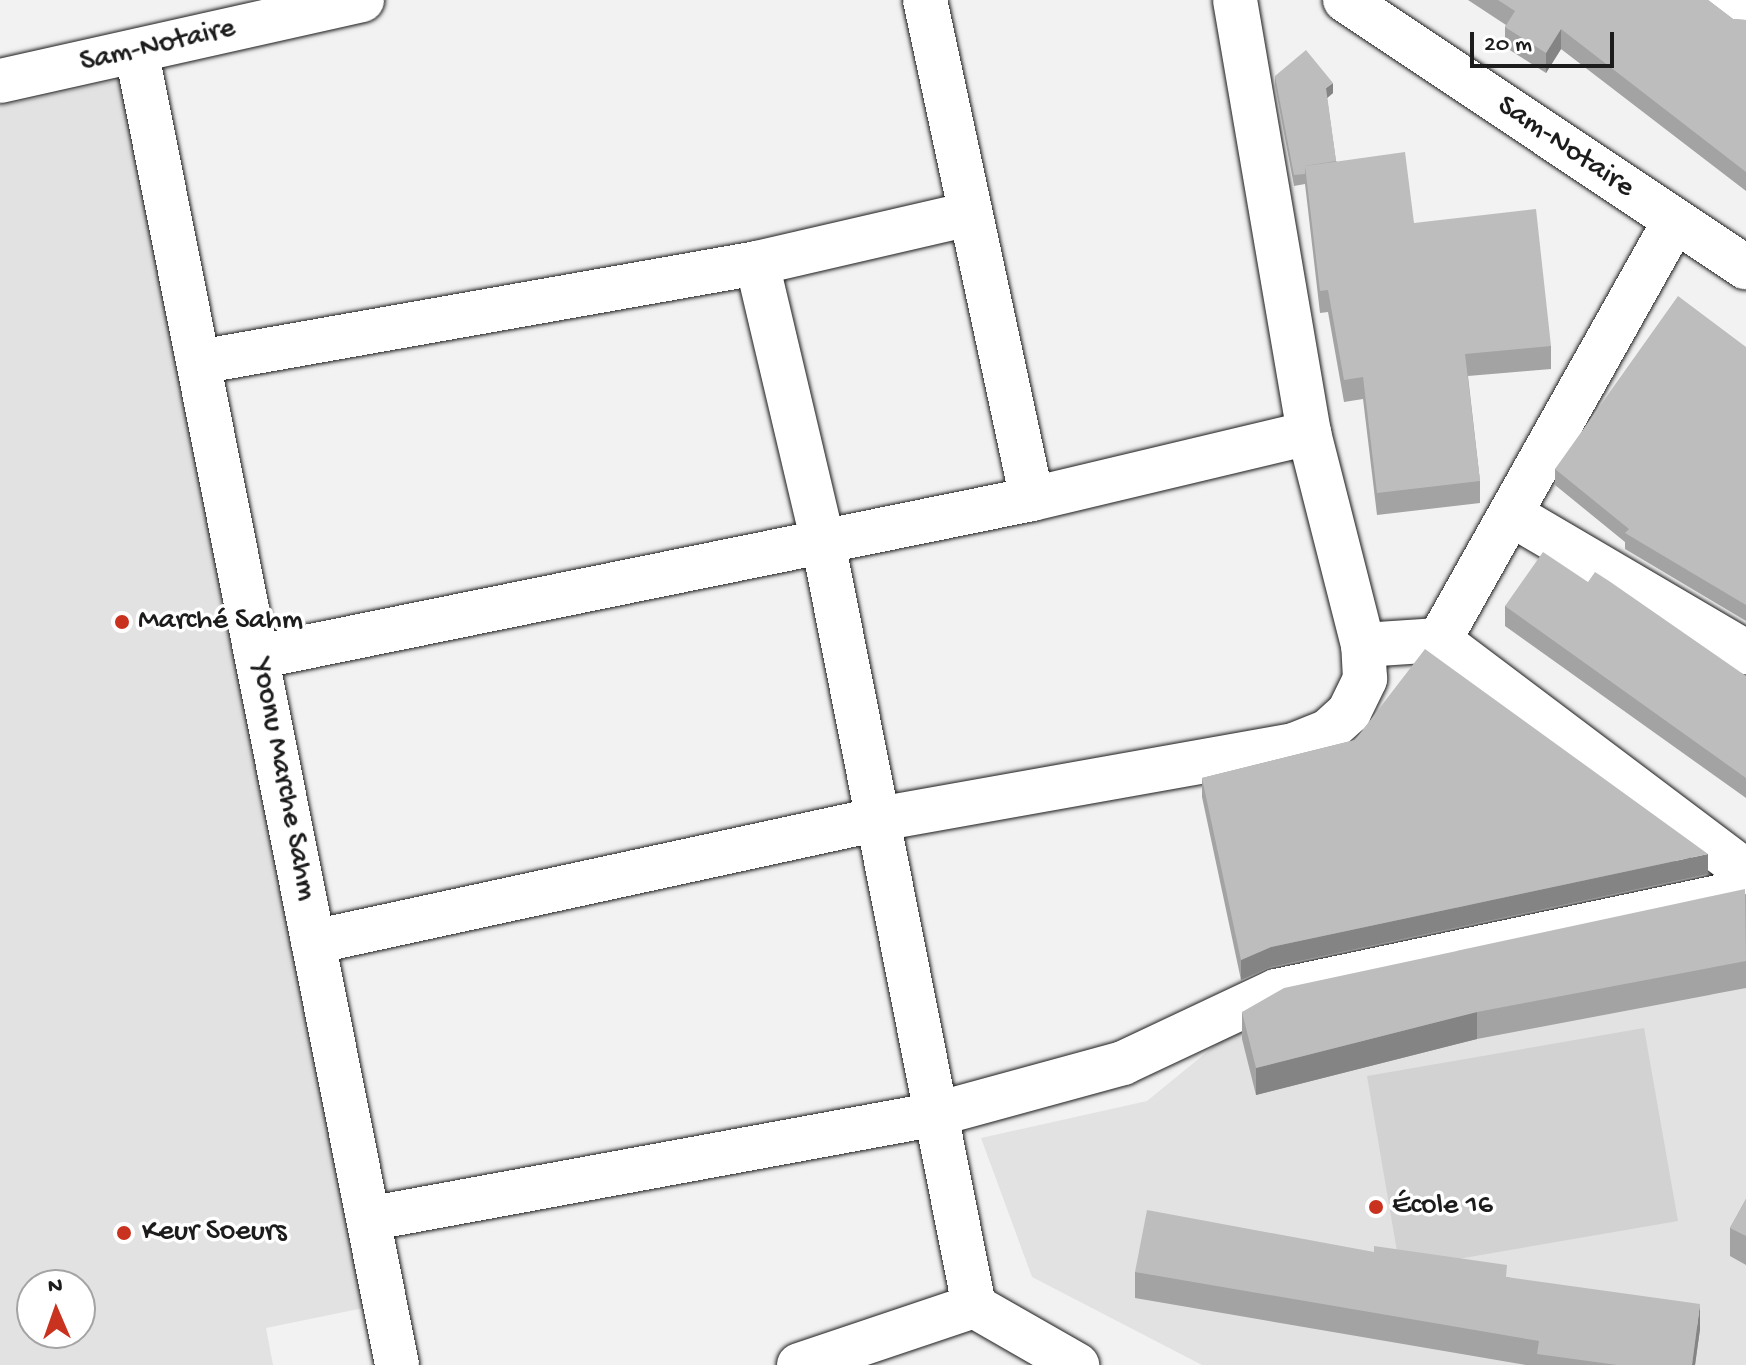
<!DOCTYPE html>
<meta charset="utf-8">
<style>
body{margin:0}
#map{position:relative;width:1746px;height:1365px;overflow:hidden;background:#f2f2f2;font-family:"Gochi Hand",sans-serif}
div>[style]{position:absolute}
.built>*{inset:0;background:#e2e2e2}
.green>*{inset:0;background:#d2d2d2}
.roads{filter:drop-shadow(0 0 2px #1c1c1c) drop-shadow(0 0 2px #1c1c1c)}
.minor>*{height:44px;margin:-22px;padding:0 22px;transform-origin:22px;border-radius:22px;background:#fff}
.tertiary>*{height:44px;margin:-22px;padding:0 22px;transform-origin:22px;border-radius:22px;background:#fff}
.wall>*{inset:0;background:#a3a3a3}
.shaded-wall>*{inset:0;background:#848484}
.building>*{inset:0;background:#bdbdbd}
.dots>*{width:22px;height:22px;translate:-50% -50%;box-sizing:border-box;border:4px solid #fff;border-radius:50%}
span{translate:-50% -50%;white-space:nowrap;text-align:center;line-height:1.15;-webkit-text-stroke:7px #fff;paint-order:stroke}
.street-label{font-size:30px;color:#1c1c1c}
.poi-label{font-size:30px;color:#1c1c1c}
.left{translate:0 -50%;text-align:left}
.north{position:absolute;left:16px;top:1269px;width:80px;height:80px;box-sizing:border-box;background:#fff;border:2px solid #a4a4a4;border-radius:50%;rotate:358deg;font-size:22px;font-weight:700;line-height:32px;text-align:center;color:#1c1c1c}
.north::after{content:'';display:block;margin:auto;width:28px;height:36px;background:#c8321e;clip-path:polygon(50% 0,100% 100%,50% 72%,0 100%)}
.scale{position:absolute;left:1470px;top:32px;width:144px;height:36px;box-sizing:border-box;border:4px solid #1c1c1c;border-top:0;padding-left:10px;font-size:24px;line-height:28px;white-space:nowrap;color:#1c1c1c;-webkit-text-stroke:6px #fff;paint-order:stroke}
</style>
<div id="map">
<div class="built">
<div style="clip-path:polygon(evenodd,133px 77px,383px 1304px,266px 1328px,273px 1365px,0 1365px,0 106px,133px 77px,32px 1285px,80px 1285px,80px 1333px,32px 1333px,32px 1285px)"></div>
<div style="clip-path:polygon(1746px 920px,1746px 1365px,1202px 1365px,1032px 1277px,981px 1138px,1147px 1101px,1235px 1029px)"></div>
</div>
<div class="green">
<div style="clip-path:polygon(1644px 1028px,1678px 1221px,1400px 1269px,1367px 1076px)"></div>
</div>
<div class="roads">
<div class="minor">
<div style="left:925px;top:0;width:510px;rotate:77.9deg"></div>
<div style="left:1719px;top:0;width:32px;rotate:34deg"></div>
<div style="left:1674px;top:222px;width:480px;rotate:119.3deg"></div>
<div style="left:1439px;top:640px;width:384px;rotate:37deg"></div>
<div style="left:757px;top:263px;width:287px;rotate:76.7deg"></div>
<div style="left:823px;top:542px;width:779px;rotate:78.82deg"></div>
<div style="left:199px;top:362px;width:567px;rotate:-10.06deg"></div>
<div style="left:757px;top:263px;width:218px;rotate:-13deg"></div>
<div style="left:1514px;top:516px;width:269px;rotate:30.4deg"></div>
<div style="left:1363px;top:645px;width:76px;rotate:-3.8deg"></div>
<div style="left:257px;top:657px;width:791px;rotate:-11.52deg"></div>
<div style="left:1032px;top:499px;width:285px;rotate:-13.4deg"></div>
<div style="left:313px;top:942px;width:579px;rotate:-12.26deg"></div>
<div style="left:879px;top:819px;width:422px;rotate:-10.1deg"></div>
<div style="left:1294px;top:745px;width:35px;rotate:-22deg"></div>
<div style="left:1327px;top:732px;width:30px;rotate:-42deg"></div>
<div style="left:1349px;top:712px;width:37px;rotate:-64deg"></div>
<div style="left:1365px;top:679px;width:34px;rotate:-93deg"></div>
<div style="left:1363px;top:645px;width:219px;rotate:-104.3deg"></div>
<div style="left:1309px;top:433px;width:439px;rotate:-99.7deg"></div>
<div style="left:373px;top:1218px;width:574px;rotate:-10.45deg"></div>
<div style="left:937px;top:1114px;width:193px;rotate:-15.3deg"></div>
<div style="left:1123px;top:1063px;width:169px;rotate:-25.2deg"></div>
<div style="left:1276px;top:991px;width:481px;rotate:-12deg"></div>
<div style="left:799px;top:1365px;width:185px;rotate:-18.6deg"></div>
<div style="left:974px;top:1306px;width:119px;rotate:29.8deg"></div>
</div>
<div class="tertiary">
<div style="left:1345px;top:0;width:482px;rotate:33.7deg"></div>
<div style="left:137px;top:54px;width:1337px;rotate:78.78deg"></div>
<div style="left:0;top:81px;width:371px;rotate:-12.6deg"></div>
</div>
</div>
<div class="wall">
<div style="clip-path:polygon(1468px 0,1708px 0,1733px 19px,1746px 20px,1746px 191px,1561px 49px,1546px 73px,1505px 47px,1505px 27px,1506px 25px)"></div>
<div style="clip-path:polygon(1275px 76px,1333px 93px,1327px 98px,1336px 161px,1414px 223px,1551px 346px,1551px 369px,1468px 376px,1480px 481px,1480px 503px,1377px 515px,1363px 399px,1344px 402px,1328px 312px,1320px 313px,1305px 184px,1294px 186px,1275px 86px)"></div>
<div style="clip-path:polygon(1746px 347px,1746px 621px,1625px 549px,1625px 542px,1555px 485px,1555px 469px)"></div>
<div style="clip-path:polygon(1588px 582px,1746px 676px,1746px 798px,1505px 626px,1505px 606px)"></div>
<div style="clip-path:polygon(1355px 740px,1708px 874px,1271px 967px,1241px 980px,1202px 797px,1202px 778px)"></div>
<div style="clip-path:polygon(1746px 894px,1746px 988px,1477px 1039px,1256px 1095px,1242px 1039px,1242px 1012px)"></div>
<div style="clip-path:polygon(1746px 1199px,1746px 1265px,1730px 1256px,1730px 1228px)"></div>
<div style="clip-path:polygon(1135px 1272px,1507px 1277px,1700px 1329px,1695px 1365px,1526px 1365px,1135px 1298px)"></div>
</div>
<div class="shaded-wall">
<div style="clip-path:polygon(1561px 29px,1561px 49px,1546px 73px,1546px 53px)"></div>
<div style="clip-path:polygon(1333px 83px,1333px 93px,1326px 99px,1326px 88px)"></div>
<div style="clip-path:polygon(1708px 854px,1708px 874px,1271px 967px,1241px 980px,1241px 960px,1271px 947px)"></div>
<div style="clip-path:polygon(1477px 1012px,1477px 1039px,1256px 1095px,1256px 1068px)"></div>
<div style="clip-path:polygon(1700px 1304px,1700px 1329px,1695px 1365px,1692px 1365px)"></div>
</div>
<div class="building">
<div style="clip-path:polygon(1498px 0,1708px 0,1733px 19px,1746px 20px,1746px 172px,1561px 29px,1546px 53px,1505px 27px,1515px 11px)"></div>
<div style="clip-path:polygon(1306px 50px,1333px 83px,1326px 88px,1336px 161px,1305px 166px,1305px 174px,1294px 175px,1275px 76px)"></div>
<div style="clip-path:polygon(1405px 152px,1414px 223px,1536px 209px,1551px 346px,1465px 354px,1480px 481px,1377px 493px,1363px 377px,1344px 380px,1328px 290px,1320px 291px,1305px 166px)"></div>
<div style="clip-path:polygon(1678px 296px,1746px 347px,1746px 605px,1625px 533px,1629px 529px,1555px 469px)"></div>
<div style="clip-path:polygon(1543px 552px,1588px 582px,1595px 572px,1609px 581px,1746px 676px,1746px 778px,1505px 606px)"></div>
<div style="clip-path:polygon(1425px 649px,1708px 854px,1271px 947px,1241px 960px,1202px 778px,1355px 740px)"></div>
<div style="clip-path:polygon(1745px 889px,1746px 961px,1477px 1012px,1256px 1068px,1242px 1012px,1284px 988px)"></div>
<div style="clip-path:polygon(1746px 1199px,1746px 1236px,1730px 1228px)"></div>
<div style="clip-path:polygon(1147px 1210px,1374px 1252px,1374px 1246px,1507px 1265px,1506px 1277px,1700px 1304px,1692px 1365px,1617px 1365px,1537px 1354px,1539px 1341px,1135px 1272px)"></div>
</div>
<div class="dots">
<div style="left:122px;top:622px;background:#c8321e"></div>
<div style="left:1376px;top:1207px;background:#c8321e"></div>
<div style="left:124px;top:1233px;background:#c8321e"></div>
</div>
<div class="street-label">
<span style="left:158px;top:47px;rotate:-13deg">Sam-Notaire</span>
<span style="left:1565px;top:148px;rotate:34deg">Sam-Notaire</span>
<span style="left:282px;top:780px;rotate:79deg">Yoonu Marche Sahm</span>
</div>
<div class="poi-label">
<span class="left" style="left:138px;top:622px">Marché Sahm</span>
<span class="left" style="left:1392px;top:1207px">École 16</span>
<span class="left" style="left:142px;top:1233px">Keur Soeurs</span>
</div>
<div class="north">N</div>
<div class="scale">20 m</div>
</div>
